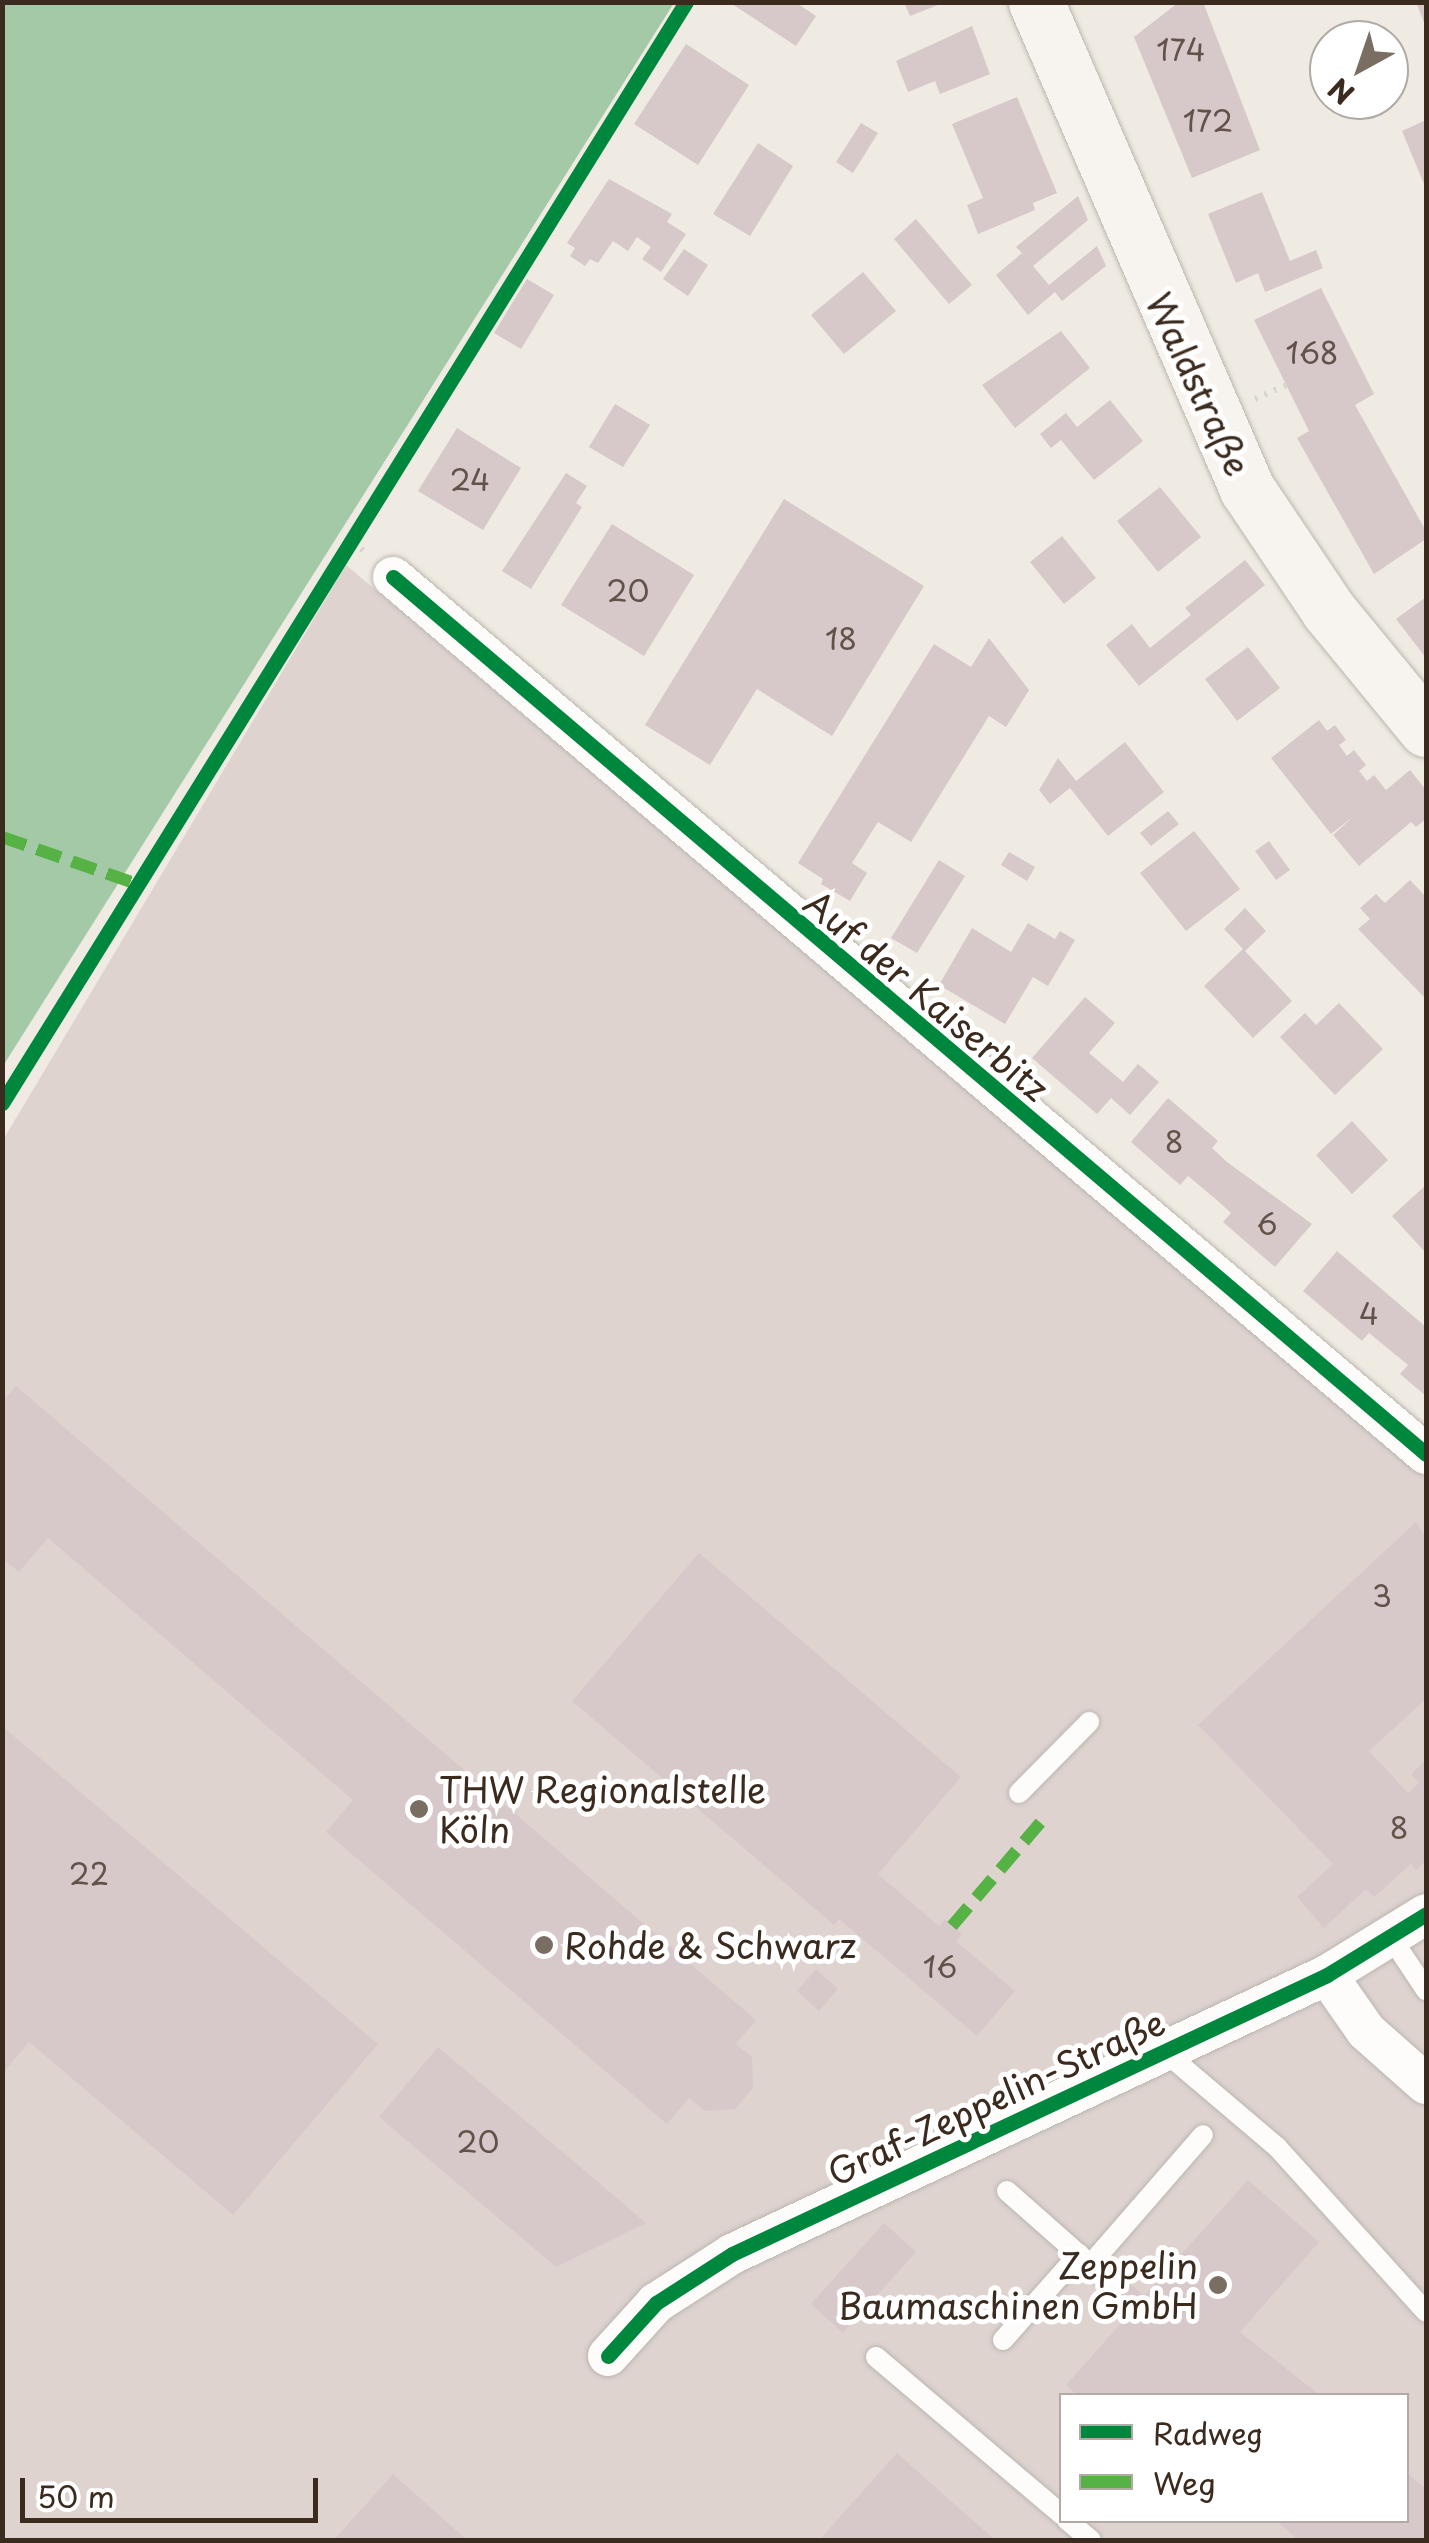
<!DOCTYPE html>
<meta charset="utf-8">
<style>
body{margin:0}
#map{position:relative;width:1429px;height:2543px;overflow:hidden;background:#efebe2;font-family:"Playpen Sans",sans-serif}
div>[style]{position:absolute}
.industrial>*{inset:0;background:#dfd3d0}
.forest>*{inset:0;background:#a3c9a7}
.building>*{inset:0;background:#d7c8ca}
.path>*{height:6px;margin-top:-3px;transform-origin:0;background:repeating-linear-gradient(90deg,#d6d5d2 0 2.5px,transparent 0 10.5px)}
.roads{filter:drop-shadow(0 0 2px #bab6af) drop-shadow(0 0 2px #bab6af)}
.lane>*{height:20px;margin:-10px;padding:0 10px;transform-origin:10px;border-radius:10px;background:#fdfcfb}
.street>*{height:40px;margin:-20px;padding:0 20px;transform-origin:20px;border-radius:20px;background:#fdfcfb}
.secondary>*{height:55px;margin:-27.5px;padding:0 27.5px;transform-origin:27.5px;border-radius:27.5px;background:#f7f4f0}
.quiet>*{height:12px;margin-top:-6px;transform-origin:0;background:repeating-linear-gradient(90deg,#57b245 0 25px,transparent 0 37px)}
.cycleway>*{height:15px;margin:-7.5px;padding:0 7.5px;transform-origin:7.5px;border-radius:7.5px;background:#00873e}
.dots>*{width:28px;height:28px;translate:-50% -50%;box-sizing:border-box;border:5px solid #fff;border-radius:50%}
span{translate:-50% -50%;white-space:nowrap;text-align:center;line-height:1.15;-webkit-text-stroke:10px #fff;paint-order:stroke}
.number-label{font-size:30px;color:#625249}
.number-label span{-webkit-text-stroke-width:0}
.street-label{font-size:35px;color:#3b2a1e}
.poi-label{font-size:35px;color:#3b2a1e}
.left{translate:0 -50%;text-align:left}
.right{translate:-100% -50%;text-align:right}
.frame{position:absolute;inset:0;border:5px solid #3b2a1e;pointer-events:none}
.legend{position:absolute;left:1059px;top:2393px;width:350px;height:130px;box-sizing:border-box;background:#fff;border:2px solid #b1aaa5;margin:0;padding:12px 18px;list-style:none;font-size:30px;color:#3b2a1e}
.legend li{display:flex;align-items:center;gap:20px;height:50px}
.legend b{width:50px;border:2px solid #b1aaa5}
.north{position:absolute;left:1309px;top:20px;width:100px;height:100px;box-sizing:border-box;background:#fff;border:2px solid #b1aaa5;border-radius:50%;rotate:220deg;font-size:28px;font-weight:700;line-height:40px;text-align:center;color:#3b2a1e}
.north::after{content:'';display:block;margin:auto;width:35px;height:45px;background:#7a6e63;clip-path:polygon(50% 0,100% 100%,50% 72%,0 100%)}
.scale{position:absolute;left:20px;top:2478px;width:298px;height:45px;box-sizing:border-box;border:5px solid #3b2a1e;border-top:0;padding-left:12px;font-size:30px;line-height:35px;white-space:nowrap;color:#3b2a1e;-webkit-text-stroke:8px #fff;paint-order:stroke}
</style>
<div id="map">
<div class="industrial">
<div style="clip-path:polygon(evenodd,346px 565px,1426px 1477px,1426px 2540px,3px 2540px,3px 1140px,346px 565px,1062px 2396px,1406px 2396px,1406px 2520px,1062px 2520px,1062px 2396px)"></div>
</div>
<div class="forest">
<div style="clip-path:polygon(3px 2px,674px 3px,3px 1066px,2px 3px)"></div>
</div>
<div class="building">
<div style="clip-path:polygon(729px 2px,795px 2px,816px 16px,796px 46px)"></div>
<div style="clip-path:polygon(904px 2px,943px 2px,943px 3px,910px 16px)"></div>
<div style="clip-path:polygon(1179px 2px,1203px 2px,1260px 150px,1192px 178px,1134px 37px)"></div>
<div style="clip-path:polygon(1416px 2px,1426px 2px,1426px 28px)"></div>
<div style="clip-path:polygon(972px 26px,990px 74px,940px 94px,935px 81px,908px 92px,896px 61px)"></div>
<div style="clip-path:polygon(686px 44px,749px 85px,698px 165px,634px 124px)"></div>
<div style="clip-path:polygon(1017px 97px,1057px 193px,1033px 203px,1035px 210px,978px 234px,967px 205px,983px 198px,952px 124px)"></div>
<div style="clip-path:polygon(1426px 120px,1426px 189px,1402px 131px)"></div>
<div style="clip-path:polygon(861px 123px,878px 133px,853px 173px,836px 162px)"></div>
<div style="clip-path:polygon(758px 143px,793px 166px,750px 236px,713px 214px)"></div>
<div style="clip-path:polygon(609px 179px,672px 214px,667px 222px,686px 234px,661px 272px,642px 259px,651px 247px,637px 237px,628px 251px,613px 241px,598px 263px,590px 259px,585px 266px,570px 256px,575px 248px,567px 243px)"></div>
<div style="clip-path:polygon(1262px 192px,1290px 261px,1316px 250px,1323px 268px,1265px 292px,1258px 273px,1236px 283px,1208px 214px)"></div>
<div style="clip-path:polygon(1078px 196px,1088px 220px,1033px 266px,1049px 285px,1097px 246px,1106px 266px,1062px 301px,1055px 292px,1028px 315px,996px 275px,1022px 253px,1016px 247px)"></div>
<div style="clip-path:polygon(916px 219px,972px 285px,949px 304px,894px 239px)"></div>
<div style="clip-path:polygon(684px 249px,708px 265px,688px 296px,663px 279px)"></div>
<div style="clip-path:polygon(863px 272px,896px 311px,844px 354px,811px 315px)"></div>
<div style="clip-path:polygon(527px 279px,554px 295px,521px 349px,494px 333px)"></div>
<div style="clip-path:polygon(1321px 288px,1374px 394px,1355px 405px,1426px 531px,1426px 539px,1374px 574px,1297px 438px,1309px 431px,1254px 320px)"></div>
<div style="clip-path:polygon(1061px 331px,1090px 368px,1015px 428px,982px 385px)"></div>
<div style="clip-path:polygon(1110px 400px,1143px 441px,1094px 480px,1061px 440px,1051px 448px,1040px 434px,1066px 413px,1077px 427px)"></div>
<div style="clip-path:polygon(615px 404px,650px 425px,623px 467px,589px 447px)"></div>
<div style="clip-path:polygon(457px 428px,521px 468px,483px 530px,418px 491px)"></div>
<div style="clip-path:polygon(566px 473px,587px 486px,576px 503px,582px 507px,531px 589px,502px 571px)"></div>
<div style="clip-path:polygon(1160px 487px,1201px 537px,1158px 572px,1117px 521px)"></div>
<div style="clip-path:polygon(784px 499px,924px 586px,832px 736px,757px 689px,710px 765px,645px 725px)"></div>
<div style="clip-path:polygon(612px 524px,694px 575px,644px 656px,561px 605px)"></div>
<div style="clip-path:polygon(1062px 536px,1096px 578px,1064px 604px,1030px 562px)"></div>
<div style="clip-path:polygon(1245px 560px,1265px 585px,1139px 686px,1106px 645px,1132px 624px,1150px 648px,1191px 615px,1185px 608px)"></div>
<div style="clip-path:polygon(1426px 597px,1426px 658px,1396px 619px)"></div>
<div style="clip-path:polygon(989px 638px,1029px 690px,1006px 727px,989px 716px,911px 842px,878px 822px,852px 863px,867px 873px,850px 901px,821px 884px,823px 879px,798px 863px,934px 644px,971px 667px)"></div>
<div style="clip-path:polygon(1248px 647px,1280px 688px,1237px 721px,1205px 679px)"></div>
<div style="clip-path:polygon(1319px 720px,1327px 731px,1335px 725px,1346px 740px,1339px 745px,1347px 756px,1354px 750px,1366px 765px,1359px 771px,1367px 781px,1374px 775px,1386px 790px,1410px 770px,1426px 790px,1426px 819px,1416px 827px,1411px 822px,1359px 866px,1333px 835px,1354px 816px,1331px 834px,1271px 758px)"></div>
<div style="clip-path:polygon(1125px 742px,1164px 792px,1108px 836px,1070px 788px,1050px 804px,1039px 790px,1058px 758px,1076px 781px)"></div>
<div style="clip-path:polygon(1168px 811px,1179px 824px,1151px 846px,1140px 833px)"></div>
<div style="clip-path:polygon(1194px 831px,1240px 889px,1186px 931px,1140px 873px)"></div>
<div style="clip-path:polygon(1269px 841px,1290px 870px,1276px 880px,1255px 851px)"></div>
<div style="clip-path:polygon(1009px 852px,1035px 867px,1027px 881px,1001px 865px)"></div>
<div style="clip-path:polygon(939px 860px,965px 876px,917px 953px,891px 938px)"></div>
<div style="clip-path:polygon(1410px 880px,1426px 897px,1426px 999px,1358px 929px,1370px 919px,1360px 908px,1376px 894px,1385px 903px)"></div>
<div style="clip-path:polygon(1245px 908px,1266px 931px,1245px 951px,1292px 1001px,1253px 1038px,1204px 986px,1243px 949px,1224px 929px)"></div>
<div style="clip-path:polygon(1028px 923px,1055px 939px,1060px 931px,1075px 940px,1048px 986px,1033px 977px,1005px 1024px,939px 985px,972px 928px,1011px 952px)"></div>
<div style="clip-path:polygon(1085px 997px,1115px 1023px,1089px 1053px,1123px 1082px,1138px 1064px,1159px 1082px,1130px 1115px,1111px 1098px,1097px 1114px,1032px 1058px)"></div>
<div style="clip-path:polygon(1339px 1003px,1383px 1049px,1335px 1095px,1280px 1037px,1305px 1013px,1316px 1025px)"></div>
<div style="clip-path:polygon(1168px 1098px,1218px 1141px,1212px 1148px,1227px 1162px,1312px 1224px,1275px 1267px,1223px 1222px,1231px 1213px,1218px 1201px,1188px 1176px,1180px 1185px,1131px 1142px)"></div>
<div style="clip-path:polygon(1352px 1121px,1388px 1160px,1352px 1194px,1316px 1155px)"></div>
<div style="clip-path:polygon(1426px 1185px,1426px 1253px,1392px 1216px)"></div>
<div style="clip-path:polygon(1337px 1251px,1426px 1327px,1426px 1396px,1400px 1374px,1408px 1365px,1369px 1333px,1362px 1341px,1303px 1291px)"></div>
<div style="clip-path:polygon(16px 1386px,756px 2020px,736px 2044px,752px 2057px,753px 2088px,735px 2109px,705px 2111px,689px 2098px,667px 2124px,326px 1832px,353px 1800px,48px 1538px,19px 1572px,2px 1558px,2px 1402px)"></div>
<div style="clip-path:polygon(1416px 1522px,1426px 1538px,1426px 1699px,1369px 1751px,1408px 1793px,1419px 1783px,1411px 1774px,1426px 1760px,1426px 1860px,1416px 1870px,1411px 1864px,1374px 1897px,1366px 1889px,1324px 1928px,1297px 1897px,1333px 1864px,1198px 1725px)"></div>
<div style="clip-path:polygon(699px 1553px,961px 1777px,878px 1874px,939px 1926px,945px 1919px,962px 1934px,956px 1941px,1015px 1991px,977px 2036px,839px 1919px,834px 1925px,572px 1701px)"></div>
<div style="clip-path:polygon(2px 1726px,378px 2044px,233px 2215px,29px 2042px,2px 2074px)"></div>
<div style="clip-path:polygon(816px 1969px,838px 1989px,819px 2011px,797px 1991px)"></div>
<div style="clip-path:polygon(438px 2047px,578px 2165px,646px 2223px,556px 2267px,379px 2117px)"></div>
<div style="clip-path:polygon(1248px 2180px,1319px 2242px,1240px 2332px,1321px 2396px,1078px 2396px,1066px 2385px,1130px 2313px,1112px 2297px,1127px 2281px,1144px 2296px)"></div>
<div style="clip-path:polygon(884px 2223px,916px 2252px,843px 2333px,811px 2304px)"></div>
<div style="clip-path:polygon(897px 2453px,995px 2540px,819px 2540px)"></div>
<div style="clip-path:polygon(1406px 2472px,1426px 2489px,1426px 2540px,1298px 2540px,1276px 2520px,1406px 2520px)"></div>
<div style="clip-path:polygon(393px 2474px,467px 2540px,334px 2540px)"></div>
</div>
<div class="path">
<div style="left:1255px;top:399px;width:34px;rotate:-24deg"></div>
<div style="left:353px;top:542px;width:18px;rotate:41deg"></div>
</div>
<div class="roads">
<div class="lane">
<div style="left:1019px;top:1793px;width:100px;rotate:-45.4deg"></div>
<div style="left:1390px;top:1936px;width:65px;rotate:56.3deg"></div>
<div style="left:1165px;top:2052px;width:147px;rotate:40.3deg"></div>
<div style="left:1277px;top:2147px;width:222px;rotate:47.9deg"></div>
<div style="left:1007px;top:2191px;width:139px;rotate:41.5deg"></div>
<div style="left:1090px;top:2265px;width:172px;rotate:-49deg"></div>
<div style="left:1003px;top:2340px;width:115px;rotate:-48.5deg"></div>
<div style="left:876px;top:2357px;width:244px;rotate:40.3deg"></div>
<div style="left:1067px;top:2520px;width:31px;rotate:40deg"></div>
</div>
<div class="street">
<div style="left:393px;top:577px;width:1355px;rotate:40.33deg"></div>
<div style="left:1327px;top:1975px;width:68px;rotate:55.1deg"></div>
<div style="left:1366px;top:2031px;width:80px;rotate:41.5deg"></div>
<div style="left:608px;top:2356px;width:72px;rotate:-47.8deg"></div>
<div style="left:656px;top:2303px;width:90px;rotate:-32.8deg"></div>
<div style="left:732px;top:2254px;width:657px;rotate:-25.12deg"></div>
<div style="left:1327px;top:1975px;width:116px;rotate:-31.6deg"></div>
</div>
<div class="secondary">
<div style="left:1036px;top:2px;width:531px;rotate:66.57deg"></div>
<div style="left:1247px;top:489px;width:147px;rotate:56.1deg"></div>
<div style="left:1329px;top:611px;width:153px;rotate:50.6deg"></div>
</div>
</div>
<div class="quiet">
<div style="left:2px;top:837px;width:143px;rotate:19.2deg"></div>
<div style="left:952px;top:1926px;width:145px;rotate:-49.5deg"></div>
</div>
<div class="cycleway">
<div style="left:393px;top:577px;width:1355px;rotate:40.33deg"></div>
<div style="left:2px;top:1103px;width:1296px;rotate:-58.15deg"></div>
<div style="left:608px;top:2356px;width:72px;rotate:-47.8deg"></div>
<div style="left:656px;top:2303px;width:90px;rotate:-32.8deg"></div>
<div style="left:732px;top:2254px;width:657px;rotate:-25.12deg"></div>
<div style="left:1327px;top:1975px;width:116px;rotate:-31.6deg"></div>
</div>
<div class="dots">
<div style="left:419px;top:1809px;background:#7a6e63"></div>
<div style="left:544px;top:1945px;background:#7a6e63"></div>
<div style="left:1218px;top:2285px;background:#7a6e63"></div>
</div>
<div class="number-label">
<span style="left:1181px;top:49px">174</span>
<span style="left:1208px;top:120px">172</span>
<span style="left:1312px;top:352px">168</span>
<span style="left:470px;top:479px">24</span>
<span style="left:628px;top:590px">20</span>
<span style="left:841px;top:638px">18</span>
<span style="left:1174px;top:1141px">8</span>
<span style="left:1267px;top:1223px">6</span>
<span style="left:1369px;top:1313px">4</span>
<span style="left:1382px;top:1595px">3</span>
<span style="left:1399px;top:1827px">8</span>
<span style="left:89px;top:1873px">22</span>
<span style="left:940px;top:1966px">16</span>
<span style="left:478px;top:2141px">20</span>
</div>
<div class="street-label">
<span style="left:1199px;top:384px;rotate:65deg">Waldstraße</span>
<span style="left:927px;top:995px;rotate:40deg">Auf der Kaiserbitz</span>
<span style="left:996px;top:2097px;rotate:-25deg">Graf-Zeppelin-Straße</span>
</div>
<div class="poi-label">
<span class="left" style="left:439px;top:1809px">THW Regionalstelle<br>Köln</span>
<span class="left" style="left:564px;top:1945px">Rohde &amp; Schwarz</span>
<span class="right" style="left:1198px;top:2285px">Zeppelin<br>Baumaschinen GmbH</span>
</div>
<div class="frame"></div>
<ul class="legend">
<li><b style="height:12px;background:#00873e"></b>Radweg</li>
<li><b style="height:12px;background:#57b245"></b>Weg</li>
</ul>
<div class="north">N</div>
<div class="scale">50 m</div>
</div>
